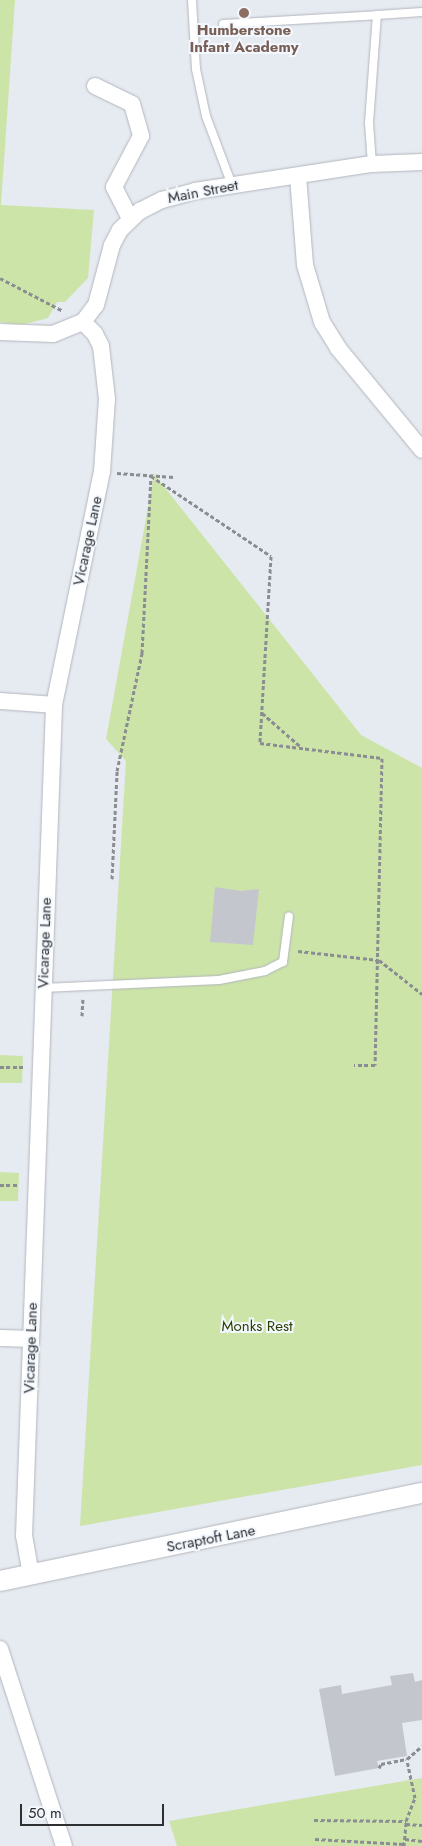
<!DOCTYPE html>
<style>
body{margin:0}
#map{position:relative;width:422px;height:1846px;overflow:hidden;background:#e6eaf1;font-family:Jost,sans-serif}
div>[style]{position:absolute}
.green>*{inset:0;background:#cde4a9}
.building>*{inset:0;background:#c3c7cd}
.path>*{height:3px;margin-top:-1.5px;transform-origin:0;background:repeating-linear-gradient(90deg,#8a8d91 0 4px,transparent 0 6.5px)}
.roads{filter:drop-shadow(0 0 1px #b2b6bc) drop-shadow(0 0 1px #b2b6bc)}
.service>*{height:8px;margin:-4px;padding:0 4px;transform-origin:4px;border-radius:4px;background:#fff}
.minor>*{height:16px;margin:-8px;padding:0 8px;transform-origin:8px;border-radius:8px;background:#fff}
.tertiary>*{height:20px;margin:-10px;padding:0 10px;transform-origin:10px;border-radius:10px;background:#fff}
.dots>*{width:14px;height:14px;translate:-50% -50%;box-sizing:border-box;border:2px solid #f3f8fe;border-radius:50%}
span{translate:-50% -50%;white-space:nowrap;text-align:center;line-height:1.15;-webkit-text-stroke:4px #f3f8fe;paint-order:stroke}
.education-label{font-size:15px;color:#785e54;font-weight:700}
.street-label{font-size:15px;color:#2d2f31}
.park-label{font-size:15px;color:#2f4004}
.scale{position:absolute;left:20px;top:1804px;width:144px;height:22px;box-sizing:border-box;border:2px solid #2d2f31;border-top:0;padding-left:6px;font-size:15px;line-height:18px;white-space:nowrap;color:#2d2f31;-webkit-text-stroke:4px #f3f8fe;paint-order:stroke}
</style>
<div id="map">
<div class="green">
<div style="clip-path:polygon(0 0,15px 0,1px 205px,94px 210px,88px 278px,65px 302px,57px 302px,48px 318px,21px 325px,0 322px)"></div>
<div style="clip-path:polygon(154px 474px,361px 735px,422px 768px,422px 1465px,80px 1526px,126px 761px,106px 739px)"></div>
<div style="clip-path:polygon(0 1055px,23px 1056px,22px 1083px,0 1083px)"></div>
<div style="clip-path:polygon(0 1172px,19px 1173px,18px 1201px,0 1201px)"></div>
<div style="clip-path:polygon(422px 1778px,422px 1846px,177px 1846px,169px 1821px)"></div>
</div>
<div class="building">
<div style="clip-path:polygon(215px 887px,241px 891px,259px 889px,253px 945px,210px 942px)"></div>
<div style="clip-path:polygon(413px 1673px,415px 1682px,422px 1680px,422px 1720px,402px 1723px,407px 1756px,377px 1761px,379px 1768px,335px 1776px,319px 1689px,341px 1685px,342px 1694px,392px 1685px,390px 1676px)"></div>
</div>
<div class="path">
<div style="left:0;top:278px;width:71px;rotate:27.6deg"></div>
<div style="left:117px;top:473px;width:57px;rotate:4deg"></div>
<div style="left:151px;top:476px;width:144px;rotate:33.7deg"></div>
<div style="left:271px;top:556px;width:187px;rotate:93.4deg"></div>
<div style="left:260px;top:743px;width:123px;rotate:7deg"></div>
<div style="left:382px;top:758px;width:307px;rotate:91.3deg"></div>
<div style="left:375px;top:1065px;width:21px;rotate:180deg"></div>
<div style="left:262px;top:713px;width:52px;rotate:41.1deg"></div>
<div style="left:112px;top:879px;width:108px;rotate:-87.3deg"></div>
<div style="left:117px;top:771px;width:121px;rotate:-78deg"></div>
<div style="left:142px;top:653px;width:177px;rotate:-87.1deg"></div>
<div style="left:298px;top:951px;width:81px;rotate:6.3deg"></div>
<div style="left:379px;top:960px;width:55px;rotate:38.3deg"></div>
<div style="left:82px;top:1016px;width:17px;rotate:-87deg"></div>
<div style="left:0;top:1067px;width:25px"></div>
<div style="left:0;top:1185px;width:19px"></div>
<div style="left:379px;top:1768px;width:4px;rotate:-63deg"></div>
<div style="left:381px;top:1764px;width:26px;rotate:-11deg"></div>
<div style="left:407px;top:1759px;width:20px;rotate:-41deg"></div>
<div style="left:314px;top:1820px;width:92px;rotate:0.6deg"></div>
<div style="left:406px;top:1824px;width:16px;rotate:4deg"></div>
<div style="left:315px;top:1839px;width:89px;rotate:3.2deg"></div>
<div style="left:405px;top:1839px;width:17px;rotate:7deg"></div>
<div style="left:404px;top:1846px;width:25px;rotate:-85deg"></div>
<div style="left:406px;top:1821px;width:25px;rotate:-69deg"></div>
<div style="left:415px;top:1798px;width:40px;rotate:-102deg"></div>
</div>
<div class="roads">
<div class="service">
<div style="left:192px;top:0;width:69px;rotate:86.7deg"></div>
<div style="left:196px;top:69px;width:48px;rotate:78deg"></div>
<div style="left:206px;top:116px;width:74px;rotate:69.4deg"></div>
<div style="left:223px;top:24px;width:154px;rotate:-3.3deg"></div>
<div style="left:372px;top:164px;width:41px;rotate:-94.2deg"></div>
<div style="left:369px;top:123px;width:108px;rotate:-85.8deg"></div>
<div style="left:377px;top:15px;width:45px;rotate:-3.8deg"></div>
<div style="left:43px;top:988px;width:176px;rotate:-2.6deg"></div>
<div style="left:219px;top:980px;width:47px;rotate:-11.1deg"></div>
<div style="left:265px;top:971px;width:20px;rotate:-27deg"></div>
<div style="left:283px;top:962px;width:46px;rotate:-82.6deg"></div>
</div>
<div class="minor">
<div style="left:95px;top:86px;width:41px;rotate:25.9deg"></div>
<div style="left:132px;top:104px;width:33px;rotate:74deg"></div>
<div style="left:141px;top:136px;width:58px;rotate:117.9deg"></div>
<div style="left:114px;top:187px;width:36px;rotate:63deg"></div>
<div style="left:298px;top:176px;width:89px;rotate:85.5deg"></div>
<div style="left:305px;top:265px;width:59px;rotate:73.4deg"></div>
<div style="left:322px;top:322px;width:31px;rotate:58deg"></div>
<div style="left:338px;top:348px;width:132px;rotate:50.5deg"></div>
<div style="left:0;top:332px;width:53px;rotate:2.2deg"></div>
<div style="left:53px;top:334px;width:32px;rotate:-22deg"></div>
<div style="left:83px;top:322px;width:21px;rotate:-53deg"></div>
<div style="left:96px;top:305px;width:62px;rotate:-75.1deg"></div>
<div style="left:112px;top:245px;width:17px;rotate:-62deg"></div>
<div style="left:120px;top:230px;width:28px;rotate:-44deg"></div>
<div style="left:140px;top:211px;width:25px;rotate:-27deg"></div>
<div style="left:162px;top:200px;width:34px;rotate:-15deg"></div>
<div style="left:195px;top:191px;width:179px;rotate:-8.7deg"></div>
<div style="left:372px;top:164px;width:50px;rotate:-2.3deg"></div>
<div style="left:0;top:701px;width:54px;rotate:4.2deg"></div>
<div style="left:0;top:1338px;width:31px;rotate:2deg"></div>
<div style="left:31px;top:1575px;width:40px;rotate:-100deg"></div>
<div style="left:24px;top:1536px;width:832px;rotate:-87.93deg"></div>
<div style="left:54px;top:705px;width:238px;rotate:-78.4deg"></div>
<div style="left:102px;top:472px;width:73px;rotate:-86.1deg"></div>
<div style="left:107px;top:399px;width:53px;rotate:-96.5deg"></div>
<div style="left:101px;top:346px;width:13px;rotate:-117deg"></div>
<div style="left:95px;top:334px;width:17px;rotate:-135deg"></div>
<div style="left:0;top:1649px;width:207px;rotate:72deg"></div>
</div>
<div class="tertiary">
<div style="left:0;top:1581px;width:431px;rotate:-11.8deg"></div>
</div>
</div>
<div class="dots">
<div style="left:244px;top:13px;background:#8d6e63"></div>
</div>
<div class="education-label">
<span style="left:244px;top:39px">Humberstone<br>Infant Academy</span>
</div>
<div class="street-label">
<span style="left:203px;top:192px;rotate:-11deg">Main Street</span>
<span style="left:88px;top:541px;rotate:-78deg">Vicarage Lane</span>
<span style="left:45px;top:943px;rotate:-88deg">Vicarage Lane</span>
<span style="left:31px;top:1348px;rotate:-88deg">Vicarage Lane</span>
<span style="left:211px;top:1539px;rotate:-11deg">Scraptoft Lane</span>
</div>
<div class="park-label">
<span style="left:257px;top:1327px">Monks Rest</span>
</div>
<div class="scale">50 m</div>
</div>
